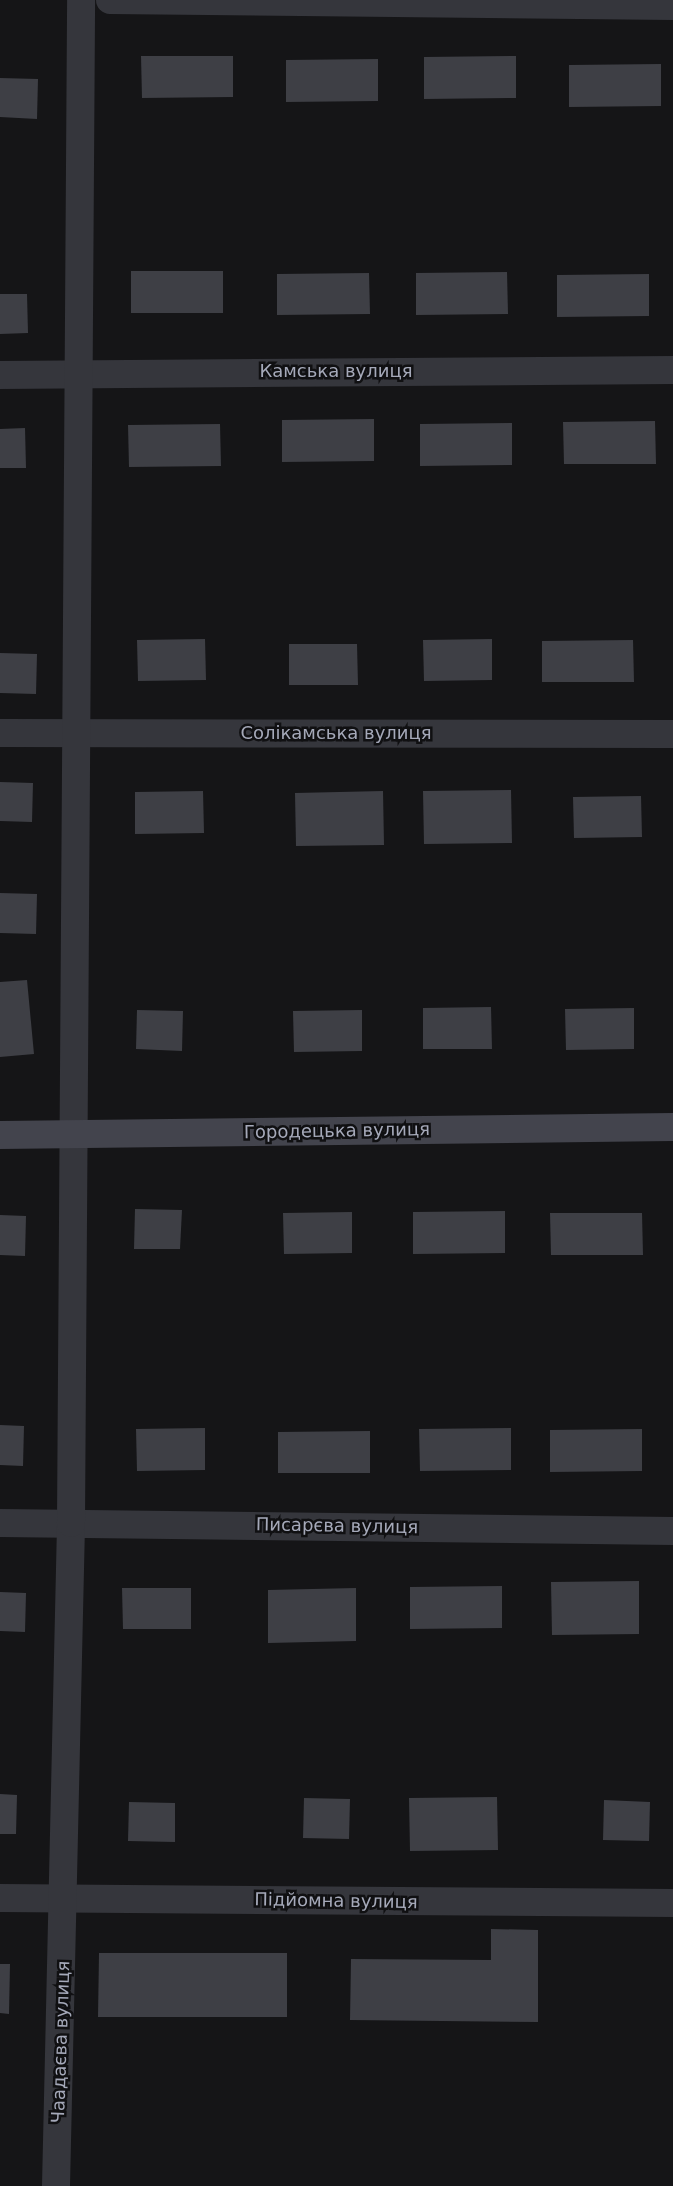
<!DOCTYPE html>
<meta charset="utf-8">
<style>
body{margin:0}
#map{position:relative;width:673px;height:2186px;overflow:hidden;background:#151517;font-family:"DejaVu Sans",sans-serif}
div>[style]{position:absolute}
.building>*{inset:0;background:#3e3f45}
.street>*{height:28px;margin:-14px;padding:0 14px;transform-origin:14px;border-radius:14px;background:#35363c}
.secondary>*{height:28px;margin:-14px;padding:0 14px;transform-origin:14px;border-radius:14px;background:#43444d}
span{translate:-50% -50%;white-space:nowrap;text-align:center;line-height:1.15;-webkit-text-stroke:5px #101012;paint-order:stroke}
.street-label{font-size:18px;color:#a5a9b9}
</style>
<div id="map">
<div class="building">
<div style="clip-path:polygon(141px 56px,233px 56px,233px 97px,142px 98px)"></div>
<div style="clip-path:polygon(516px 56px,516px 98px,424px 99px,424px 57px)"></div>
<div style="clip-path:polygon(378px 59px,378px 101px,286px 102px,286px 60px)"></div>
<div style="clip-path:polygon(661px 64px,661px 106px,569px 107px,569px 65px)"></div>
<div style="clip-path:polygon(0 78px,38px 79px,37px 119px,0 117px)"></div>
<div style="clip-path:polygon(131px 271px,223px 271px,223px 313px,131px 313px)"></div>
<div style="clip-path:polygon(507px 272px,508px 314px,416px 315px,416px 273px)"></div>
<div style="clip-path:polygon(369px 273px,370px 314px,277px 315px,277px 274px)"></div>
<div style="clip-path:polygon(649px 274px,649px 316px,557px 317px,557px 275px)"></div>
<div style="clip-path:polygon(0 294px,27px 294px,28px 333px,0 334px)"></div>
<div style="clip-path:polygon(374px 419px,374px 461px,282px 462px,282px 420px)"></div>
<div style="clip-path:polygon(655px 421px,656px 464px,564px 464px,563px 422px)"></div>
<div style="clip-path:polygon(512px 423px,512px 465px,420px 466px,420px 424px)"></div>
<div style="clip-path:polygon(220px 424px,221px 466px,129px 467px,128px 425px)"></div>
<div style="clip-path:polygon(25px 428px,26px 468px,0 468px,0 429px)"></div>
<div style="clip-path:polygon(205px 639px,206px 680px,138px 681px,137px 640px)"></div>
<div style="clip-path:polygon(492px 639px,492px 680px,424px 681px,423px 640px)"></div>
<div style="clip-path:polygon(633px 640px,634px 682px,542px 682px,542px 641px)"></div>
<div style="clip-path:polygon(289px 644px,357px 644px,358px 685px,289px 685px)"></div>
<div style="clip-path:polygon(0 653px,37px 654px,36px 694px,0 693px)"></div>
<div style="clip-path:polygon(0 782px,33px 783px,32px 822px,0 821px)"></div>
<div style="clip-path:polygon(511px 790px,512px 843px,424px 844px,423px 791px)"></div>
<div style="clip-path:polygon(203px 791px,204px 833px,135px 834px,135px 792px)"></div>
<div style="clip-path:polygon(383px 791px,384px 845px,296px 846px,295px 793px)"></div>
<div style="clip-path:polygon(641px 796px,642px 837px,574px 838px,573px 797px)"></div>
<div style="clip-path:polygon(0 893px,37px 894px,36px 934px,0 933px)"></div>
<div style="clip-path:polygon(27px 980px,34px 1054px,0 1057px,0 982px)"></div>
<div style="clip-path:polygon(491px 1007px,492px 1049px,423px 1049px,423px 1008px)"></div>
<div style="clip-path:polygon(634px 1008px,634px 1049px,566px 1050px,565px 1009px)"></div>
<div style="clip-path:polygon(137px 1010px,183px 1011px,182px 1051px,136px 1049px)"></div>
<div style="clip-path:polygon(362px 1010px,362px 1051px,294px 1052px,293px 1011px)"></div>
<div style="clip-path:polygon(135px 1209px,182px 1210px,180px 1249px,134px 1249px)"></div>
<div style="clip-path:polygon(505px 1211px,505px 1253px,413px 1254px,413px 1212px)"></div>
<div style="clip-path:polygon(352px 1212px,352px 1253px,284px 1254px,283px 1213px)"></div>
<div style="clip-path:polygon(550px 1213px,642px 1213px,643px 1255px,551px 1255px)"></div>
<div style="clip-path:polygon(0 1215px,26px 1216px,25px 1256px,0 1255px)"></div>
<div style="clip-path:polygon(0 1425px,24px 1426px,23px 1466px,0 1465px)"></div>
<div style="clip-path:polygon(205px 1428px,205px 1470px,137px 1471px,136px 1429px)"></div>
<div style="clip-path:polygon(511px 1428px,511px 1470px,420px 1471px,419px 1429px)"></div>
<div style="clip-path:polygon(642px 1429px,642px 1471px,550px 1472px,550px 1430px)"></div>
<div style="clip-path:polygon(370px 1431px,370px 1473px,278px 1473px,278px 1432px)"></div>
<div style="clip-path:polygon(639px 1581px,639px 1634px,552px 1635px,551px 1582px)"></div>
<div style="clip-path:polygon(502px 1586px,502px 1628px,410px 1629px,410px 1587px)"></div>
<div style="clip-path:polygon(122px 1588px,191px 1588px,191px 1629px,123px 1629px)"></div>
<div style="clip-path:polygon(356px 1588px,356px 1641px,268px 1643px,268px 1590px)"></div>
<div style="clip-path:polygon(0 1592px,26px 1593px,25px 1632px,0 1631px)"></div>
<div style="clip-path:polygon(0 1794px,17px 1795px,16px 1834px,0 1834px)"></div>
<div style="clip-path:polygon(497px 1797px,498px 1850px,410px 1851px,409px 1798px)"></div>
<div style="clip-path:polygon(304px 1798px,350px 1799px,349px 1839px,303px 1838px)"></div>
<div style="clip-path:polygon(604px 1800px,650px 1802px,649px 1841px,603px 1840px)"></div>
<div style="clip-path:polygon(129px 1802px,175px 1803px,175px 1842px,128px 1841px)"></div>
<div style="clip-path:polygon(491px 1929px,538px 1930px,538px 2022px,350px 2020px,351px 1959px,491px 1960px)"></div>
<div style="clip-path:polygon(99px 1953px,287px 1953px,287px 2017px,98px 2017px)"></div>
<div style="clip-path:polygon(0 1964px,10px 1964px,9px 2014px,0 2013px)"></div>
</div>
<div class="street">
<div style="left:110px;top:0;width:563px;rotate:0.61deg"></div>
<div style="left:0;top:375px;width:673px;rotate:-0.43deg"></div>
<div style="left:0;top:733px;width:673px;rotate:0.09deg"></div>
<div style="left:0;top:1523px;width:673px;rotate:0.68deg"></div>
<div style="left:0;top:1898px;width:673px;rotate:0.43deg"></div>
<div style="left:56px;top:2186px;width:663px;rotate:-88.7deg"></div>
<div style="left:71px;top:1523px;width:1523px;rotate:-89.62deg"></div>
</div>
<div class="secondary">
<div style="left:0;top:1135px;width:673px;rotate:-0.68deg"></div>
</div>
<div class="street-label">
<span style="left:336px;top:371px">Камська вулиця</span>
<span style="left:336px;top:733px">Солікамська вулиця</span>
<span style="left:337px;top:1131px;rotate:-1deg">Городецька вулиця</span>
<span style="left:337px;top:1526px;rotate:1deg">Писарєва вулиця</span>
<span style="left:336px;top:1901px;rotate:1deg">Підйомна вулиця</span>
<span style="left:61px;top:2042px;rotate:-88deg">Чаадаєва вулиця</span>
</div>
</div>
